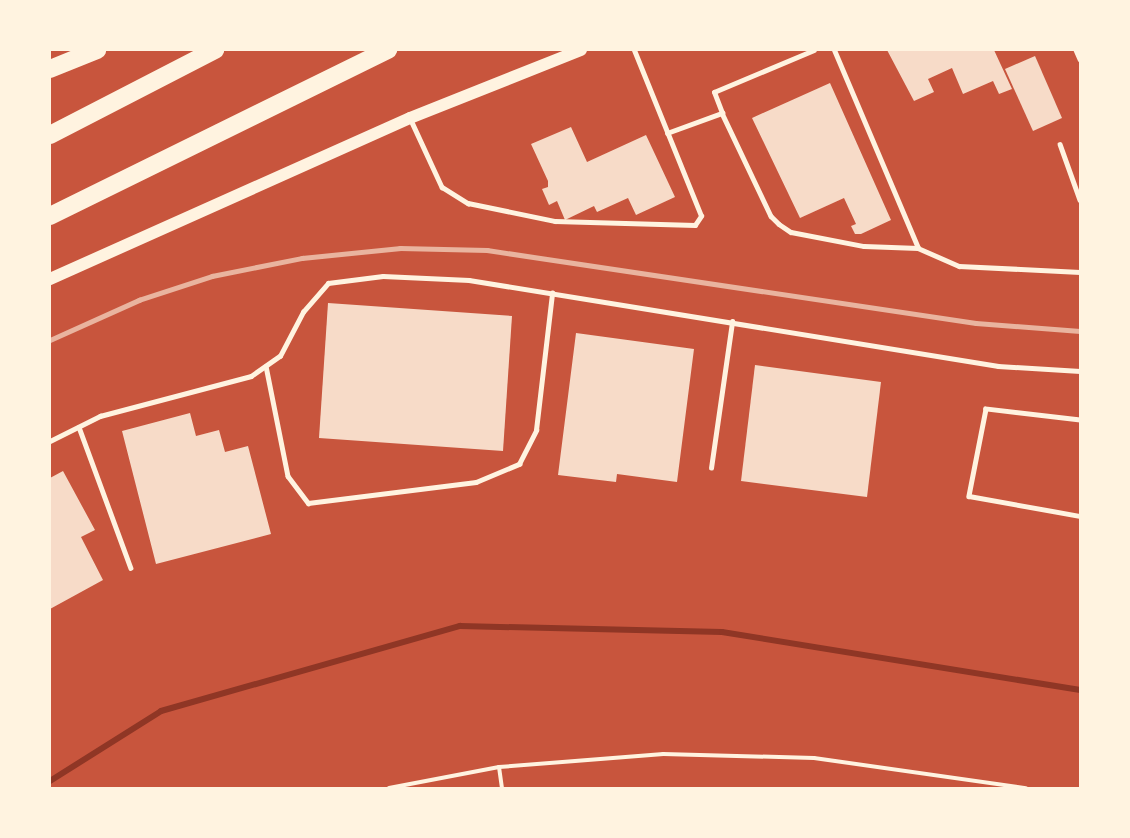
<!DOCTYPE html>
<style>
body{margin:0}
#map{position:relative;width:1130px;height:838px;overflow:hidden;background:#c8553d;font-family:"Public Sans",sans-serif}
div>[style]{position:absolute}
.stream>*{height:6px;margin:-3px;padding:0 3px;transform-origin:3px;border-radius:3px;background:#8f3625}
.building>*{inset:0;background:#f7dbc8}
.path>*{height:4px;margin:-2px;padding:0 2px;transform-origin:2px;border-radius:2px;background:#fff3e0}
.service>*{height:4.5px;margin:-2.25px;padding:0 2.25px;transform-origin:2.25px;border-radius:2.25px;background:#fff3e0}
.secondary>*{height:12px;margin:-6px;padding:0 6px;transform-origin:6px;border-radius:6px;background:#fff3e0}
.motorway>*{height:18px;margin:-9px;padding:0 9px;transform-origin:9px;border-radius:9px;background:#fff3e0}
.rail>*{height:4.5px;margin:-2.25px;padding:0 2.25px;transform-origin:2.25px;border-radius:2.25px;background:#e9b49f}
span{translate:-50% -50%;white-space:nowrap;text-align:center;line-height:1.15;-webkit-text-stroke:6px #fff3e0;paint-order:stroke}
.frame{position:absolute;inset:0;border:51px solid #fff3e0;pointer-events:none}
</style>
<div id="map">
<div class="stream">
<div style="left:50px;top:781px;width:131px;rotate:-32.2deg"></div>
<div style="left:161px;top:711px;width:311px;rotate:-15.9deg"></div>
<div style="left:460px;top:626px;width:262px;rotate:1.3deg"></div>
<div style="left:722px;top:632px;width:363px;rotate:9.2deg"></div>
</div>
<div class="building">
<div style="clip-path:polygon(887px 50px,994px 50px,1012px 89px,999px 94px,993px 81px,963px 94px,952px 68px,928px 79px,934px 92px,914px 101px)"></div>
<div style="clip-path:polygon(1035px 56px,1062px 118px,1033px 131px,1005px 69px)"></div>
<div style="clip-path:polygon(830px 83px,891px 220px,861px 234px,855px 234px,851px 226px,856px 224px,844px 198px,800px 218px,752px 118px)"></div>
<div style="clip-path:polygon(571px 127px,587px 162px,646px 135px,675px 197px,636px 215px,628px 198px,597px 212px,594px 206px,565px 220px,557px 201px,549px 205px,542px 189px,548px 187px,548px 181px,531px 144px)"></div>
<div style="clip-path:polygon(328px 303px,512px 316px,503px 451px,319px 438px)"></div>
<div style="clip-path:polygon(576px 333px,694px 349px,677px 482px,617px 474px,616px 482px,558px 475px)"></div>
<div style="clip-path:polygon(755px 365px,881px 382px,867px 497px,741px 481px)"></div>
<div style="clip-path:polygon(190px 413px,196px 436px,219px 430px,225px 452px,248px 446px,271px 534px,156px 564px,122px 431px)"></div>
<div style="clip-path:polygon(63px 471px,95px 530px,81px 537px,103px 580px,50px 609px,50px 478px)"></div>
</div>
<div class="path">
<div style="left:499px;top:767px;width:21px;rotate:82deg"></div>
<div style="left:389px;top:788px;width:112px;rotate:-10.8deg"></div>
<div style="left:499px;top:767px;width:165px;rotate:-4.5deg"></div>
<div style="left:663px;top:754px;width:151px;rotate:1.5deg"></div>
<div style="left:814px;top:758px;width:214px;rotate:8.1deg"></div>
</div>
<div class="service">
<div style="left:1076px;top:50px;width:10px;rotate:66deg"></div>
<div style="left:722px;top:113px;width:114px;rotate:64.6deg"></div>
<div style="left:771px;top:216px;width:11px;rotate:45deg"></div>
<div style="left:779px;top:224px;width:14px;rotate:34deg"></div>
<div style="left:791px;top:232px;width:74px;rotate:10.9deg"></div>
<div style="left:864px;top:246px;width:54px;rotate:2.1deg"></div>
<div style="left:918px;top:248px;width:215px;rotate:-113deg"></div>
<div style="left:411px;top:120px;width:74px;rotate:65.2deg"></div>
<div style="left:442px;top:187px;width:31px;rotate:32deg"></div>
<div style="left:468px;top:203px;width:89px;rotate:11.7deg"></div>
<div style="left:555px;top:221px;width:140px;rotate:1.6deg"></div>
<div style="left:695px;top:225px;width:11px;rotate:-56deg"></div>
<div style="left:701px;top:216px;width:179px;rotate:-112deg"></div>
<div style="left:667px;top:133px;width:59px;rotate:-20deg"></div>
<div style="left:722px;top:113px;width:22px;rotate:-111deg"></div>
<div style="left:714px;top:92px;width:108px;rotate:-22.8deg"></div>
<div style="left:1060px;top:144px;width:59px;rotate:70.3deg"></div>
<div style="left:918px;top:248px;width:45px;rotate:23.7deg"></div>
<div style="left:959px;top:266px;width:121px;rotate:2.8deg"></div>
<div style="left:266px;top:366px;width:112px;rotate:78.7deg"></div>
<div style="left:288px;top:476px;width:34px;rotate:53deg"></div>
<div style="left:308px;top:503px;width:169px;rotate:-7.1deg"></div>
<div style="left:476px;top:482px;width:47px;rotate:-22.7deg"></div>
<div style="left:519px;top:464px;width:38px;rotate:-63deg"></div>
<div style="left:536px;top:430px;width:138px;rotate:-83.3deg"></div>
<div style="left:1080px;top:420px;width:95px;rotate:-173.3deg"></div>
<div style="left:986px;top:409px;width:89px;rotate:101.1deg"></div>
<div style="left:969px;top:496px;width:113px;rotate:10.2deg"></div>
<div style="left:79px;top:427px;width:150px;rotate:69.8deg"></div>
<div style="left:50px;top:441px;width:56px;rotate:-26.6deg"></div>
<div style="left:100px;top:416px;width:156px;rotate:-14.8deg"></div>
<div style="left:251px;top:376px;width:35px;rotate:-35deg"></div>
<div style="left:280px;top:356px;width:50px;rotate:-62.4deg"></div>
<div style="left:303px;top:312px;width:38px;rotate:-49deg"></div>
<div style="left:328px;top:283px;width:55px;rotate:-7.3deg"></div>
<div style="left:383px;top:276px;width:86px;rotate:2.7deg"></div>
<div style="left:469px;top:280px;width:536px;rotate:9.23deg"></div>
<div style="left:998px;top:366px;width:82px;rotate:3.5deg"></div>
<div style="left:711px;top:468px;width:148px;rotate:-81.8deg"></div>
</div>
<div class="secondary">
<div style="left:50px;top:279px;width:394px;rotate:-24.1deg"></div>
<div style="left:410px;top:118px;width:184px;rotate:-21.7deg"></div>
</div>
<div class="motorway">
<div style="left:50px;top:69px;width:51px;rotate:-22deg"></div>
<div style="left:50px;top:135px;width:186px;rotate:-27.3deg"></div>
<div style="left:50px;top:216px;width:377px;rotate:-26.2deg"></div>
</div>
<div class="rail">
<div style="left:50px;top:340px;width:98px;rotate:-24.2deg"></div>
<div style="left:139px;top:300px;width:77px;rotate:-18.2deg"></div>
<div style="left:212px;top:276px;width:92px;rotate:-11.3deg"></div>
<div style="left:302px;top:258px;width:99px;rotate:-5.8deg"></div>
<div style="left:400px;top:248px;width:87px;rotate:1.3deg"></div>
<div style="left:487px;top:250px;width:494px;rotate:8.5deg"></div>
<div style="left:976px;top:323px;width:104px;rotate:4.4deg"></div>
</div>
<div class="frame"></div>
</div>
